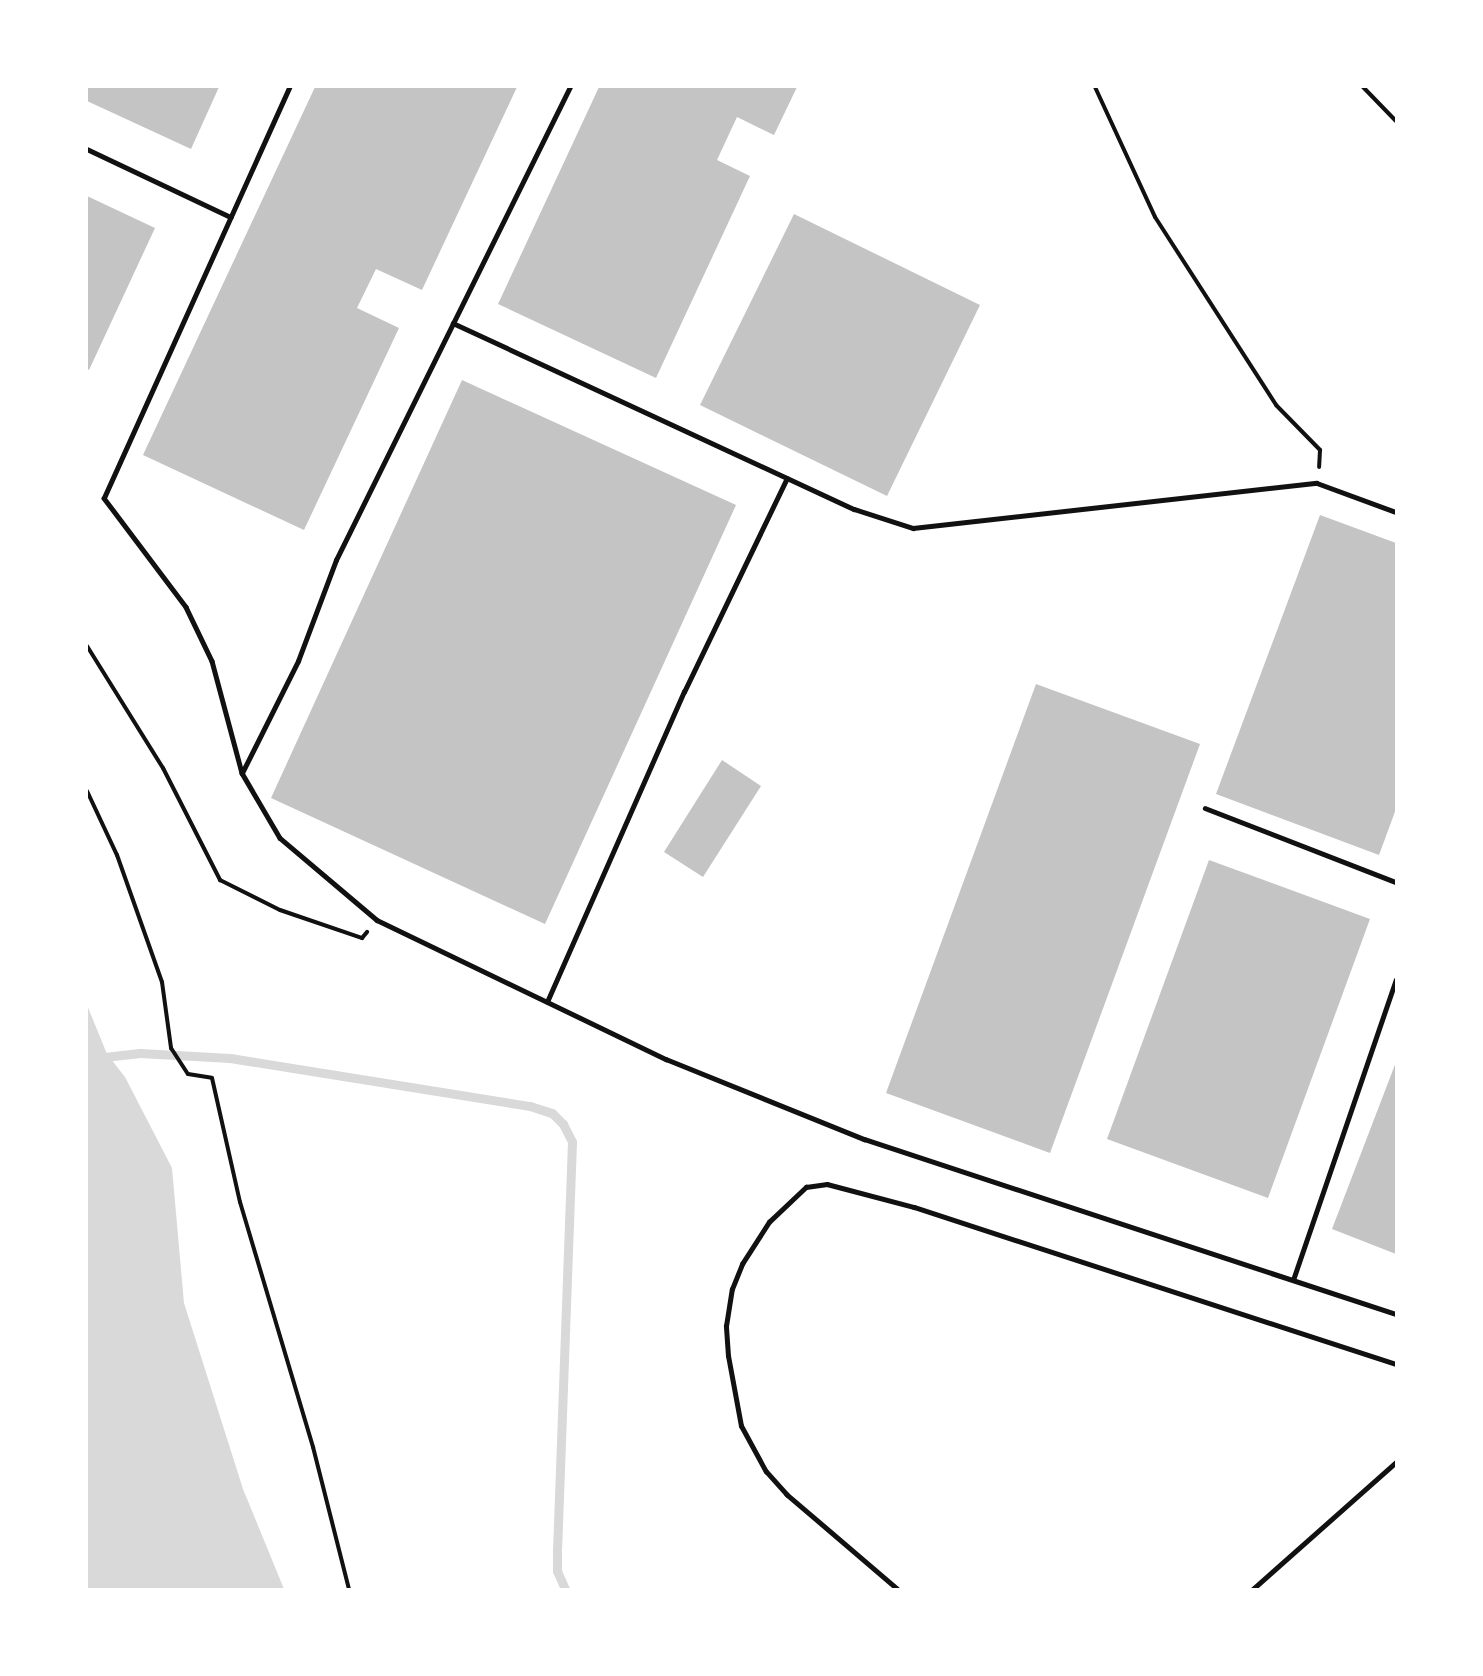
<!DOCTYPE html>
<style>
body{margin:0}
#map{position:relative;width:1483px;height:1676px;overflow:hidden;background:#fff;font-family:"Roboto Condensed",sans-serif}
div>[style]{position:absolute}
.water>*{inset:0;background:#d9d9d9}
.stream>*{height:9px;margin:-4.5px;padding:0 4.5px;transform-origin:4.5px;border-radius:4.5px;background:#d9d9d9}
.building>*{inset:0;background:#c4c4c4}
.path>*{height:4px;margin:-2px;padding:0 2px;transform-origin:2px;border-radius:2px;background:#111}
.service>*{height:4.5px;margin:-2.25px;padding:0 2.25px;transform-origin:2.25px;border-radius:2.25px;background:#111}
span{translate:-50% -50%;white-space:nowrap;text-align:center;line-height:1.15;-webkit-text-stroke:6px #fff;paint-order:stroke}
.frame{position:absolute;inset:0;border:88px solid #fff;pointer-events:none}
</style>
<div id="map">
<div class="water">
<div style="clip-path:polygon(87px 1005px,107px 1054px,125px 1077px,172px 1168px,184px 1303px,243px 1489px,284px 1589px,87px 1589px)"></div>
</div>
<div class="stream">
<div style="left:87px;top:1059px;width:53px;rotate:-6.5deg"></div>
<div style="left:140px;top:1053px;width:90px;rotate:3.2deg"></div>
<div style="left:230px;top:1058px;width:304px;rotate:9.1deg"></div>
<div style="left:530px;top:1106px;width:23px;rotate:18deg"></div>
<div style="left:552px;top:1113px;width:16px;rotate:45deg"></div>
<div style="left:563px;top:1124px;width:20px;rotate:63deg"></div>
<div style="left:572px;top:1142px;width:406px;rotate:92.1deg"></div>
<div style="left:557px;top:1548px;width:23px;rotate:90deg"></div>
<div style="left:557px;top:1571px;width:20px;rotate:66deg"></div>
</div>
<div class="building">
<div style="clip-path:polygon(87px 87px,219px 87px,191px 149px,87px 101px)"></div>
<div style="clip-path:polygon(315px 87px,517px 87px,422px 290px,376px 269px,357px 308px,399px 328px,304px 530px,143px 455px)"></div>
<div style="clip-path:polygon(599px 87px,797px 87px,774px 135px,737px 117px,717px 160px,750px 176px,656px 378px,498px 304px)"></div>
<div style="clip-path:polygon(87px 196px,155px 228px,89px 370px,87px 369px)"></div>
<div style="clip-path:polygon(794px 214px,980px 305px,887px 496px,700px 405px)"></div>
<div style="clip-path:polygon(462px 380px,736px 505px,545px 924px,271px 798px)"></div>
<div style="clip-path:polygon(1320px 515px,1396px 543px,1396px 809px,1379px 855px,1216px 794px)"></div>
<div style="clip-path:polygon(1036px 684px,1200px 744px,1050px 1153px,886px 1093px)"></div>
<div style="clip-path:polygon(722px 760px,761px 786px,703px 877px,664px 852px)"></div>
<div style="clip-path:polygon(1209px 860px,1370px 919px,1268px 1198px,1107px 1139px)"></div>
<div style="clip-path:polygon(1396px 1062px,1396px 1254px,1332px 1229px)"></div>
</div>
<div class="path">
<div style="left:1095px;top:87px;width:143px;rotate:65.2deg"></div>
<div style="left:1155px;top:217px;width:224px;rotate:57.2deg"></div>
<div style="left:1276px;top:405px;width:63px;rotate:45.6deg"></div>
<div style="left:1320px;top:450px;width:17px;rotate:93deg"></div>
<div style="left:1363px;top:87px;width:47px;rotate:45.9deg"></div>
<div style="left:87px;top:646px;width:144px;rotate:58.1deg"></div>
<div style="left:163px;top:768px;width:126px;rotate:63deg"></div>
<div style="left:220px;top:880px;width:67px;rotate:26.6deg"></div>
<div style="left:280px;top:910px;width:87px;rotate:18.9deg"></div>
<div style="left:362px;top:938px;width:8px;rotate:-50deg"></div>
<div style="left:87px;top:791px;width:71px;rotate:64.9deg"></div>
<div style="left:117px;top:855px;width:135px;rotate:70.5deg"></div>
<div style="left:162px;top:982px;width:67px;rotate:82.2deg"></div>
<div style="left:171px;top:1048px;width:31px;rotate:57deg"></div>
<div style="left:188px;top:1074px;width:24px;rotate:9deg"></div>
<div style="left:212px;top:1078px;width:127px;rotate:77.3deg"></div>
<div style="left:240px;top:1202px;width:256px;rotate:73.4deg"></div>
<div style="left:313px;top:1447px;width:146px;rotate:75.8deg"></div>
</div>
<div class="service">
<div style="left:290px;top:87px;width:451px;rotate:114.3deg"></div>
<div style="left:104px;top:498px;width:136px;rotate:53deg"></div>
<div style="left:186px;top:607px;width:60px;rotate:64.3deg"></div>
<div style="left:212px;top:661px;width:116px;rotate:75deg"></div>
<div style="left:242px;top:773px;width:75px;rotate:59.7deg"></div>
<div style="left:280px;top:838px;width:127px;rotate:40.2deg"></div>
<div style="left:377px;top:920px;width:321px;rotate:25.7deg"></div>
<div style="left:666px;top:1059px;width:214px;rotate:22deg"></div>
<div style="left:864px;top:1139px;width:560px;rotate:18.21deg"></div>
<div style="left:87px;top:149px;width:159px;rotate:25.3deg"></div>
<div style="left:453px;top:323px;width:442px;rotate:24.9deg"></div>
<div style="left:854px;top:509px;width:62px;rotate:17.9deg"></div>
<div style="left:913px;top:528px;width:406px;rotate:-6.4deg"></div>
<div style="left:1317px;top:483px;width:84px;rotate:20.2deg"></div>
<div style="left:242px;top:773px;width:125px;rotate:-63.4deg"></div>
<div style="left:298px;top:661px;width:108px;rotate:-69.4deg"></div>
<div style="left:336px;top:560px;width:528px;rotate:-63.68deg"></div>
<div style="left:1205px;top:808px;width:205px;rotate:21.2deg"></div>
<div style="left:547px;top:1002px;width:339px;rotate:-66.2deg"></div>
<div style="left:684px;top:692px;width:237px;rotate:-64.3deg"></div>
<div style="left:1293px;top:1280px;width:317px;rotate:-71.1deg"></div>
<div style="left:897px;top:1589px;width:145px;rotate:-139.5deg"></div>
<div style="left:787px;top:1495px;width:31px;rotate:-132deg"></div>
<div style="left:766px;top:1472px;width:52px;rotate:-118.5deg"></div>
<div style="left:741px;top:1426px;width:71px;rotate:-100.5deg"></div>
<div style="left:728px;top:1356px;width:30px;rotate:-94deg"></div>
<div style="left:726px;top:1326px;width:37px;rotate:-81deg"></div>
<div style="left:732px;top:1289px;width:27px;rotate:-68deg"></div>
<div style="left:742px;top:1264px;width:50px;rotate:-57.3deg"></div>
<div style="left:769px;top:1222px;width:51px;rotate:-43.4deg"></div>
<div style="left:806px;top:1187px;width:21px;rotate:-8deg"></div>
<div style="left:827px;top:1184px;width:90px;rotate:14.8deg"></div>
<div style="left:914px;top:1207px;width:507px;rotate:18.04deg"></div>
<div style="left:1253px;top:1589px;width:191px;rotate:-41.6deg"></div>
</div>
<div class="frame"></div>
</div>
